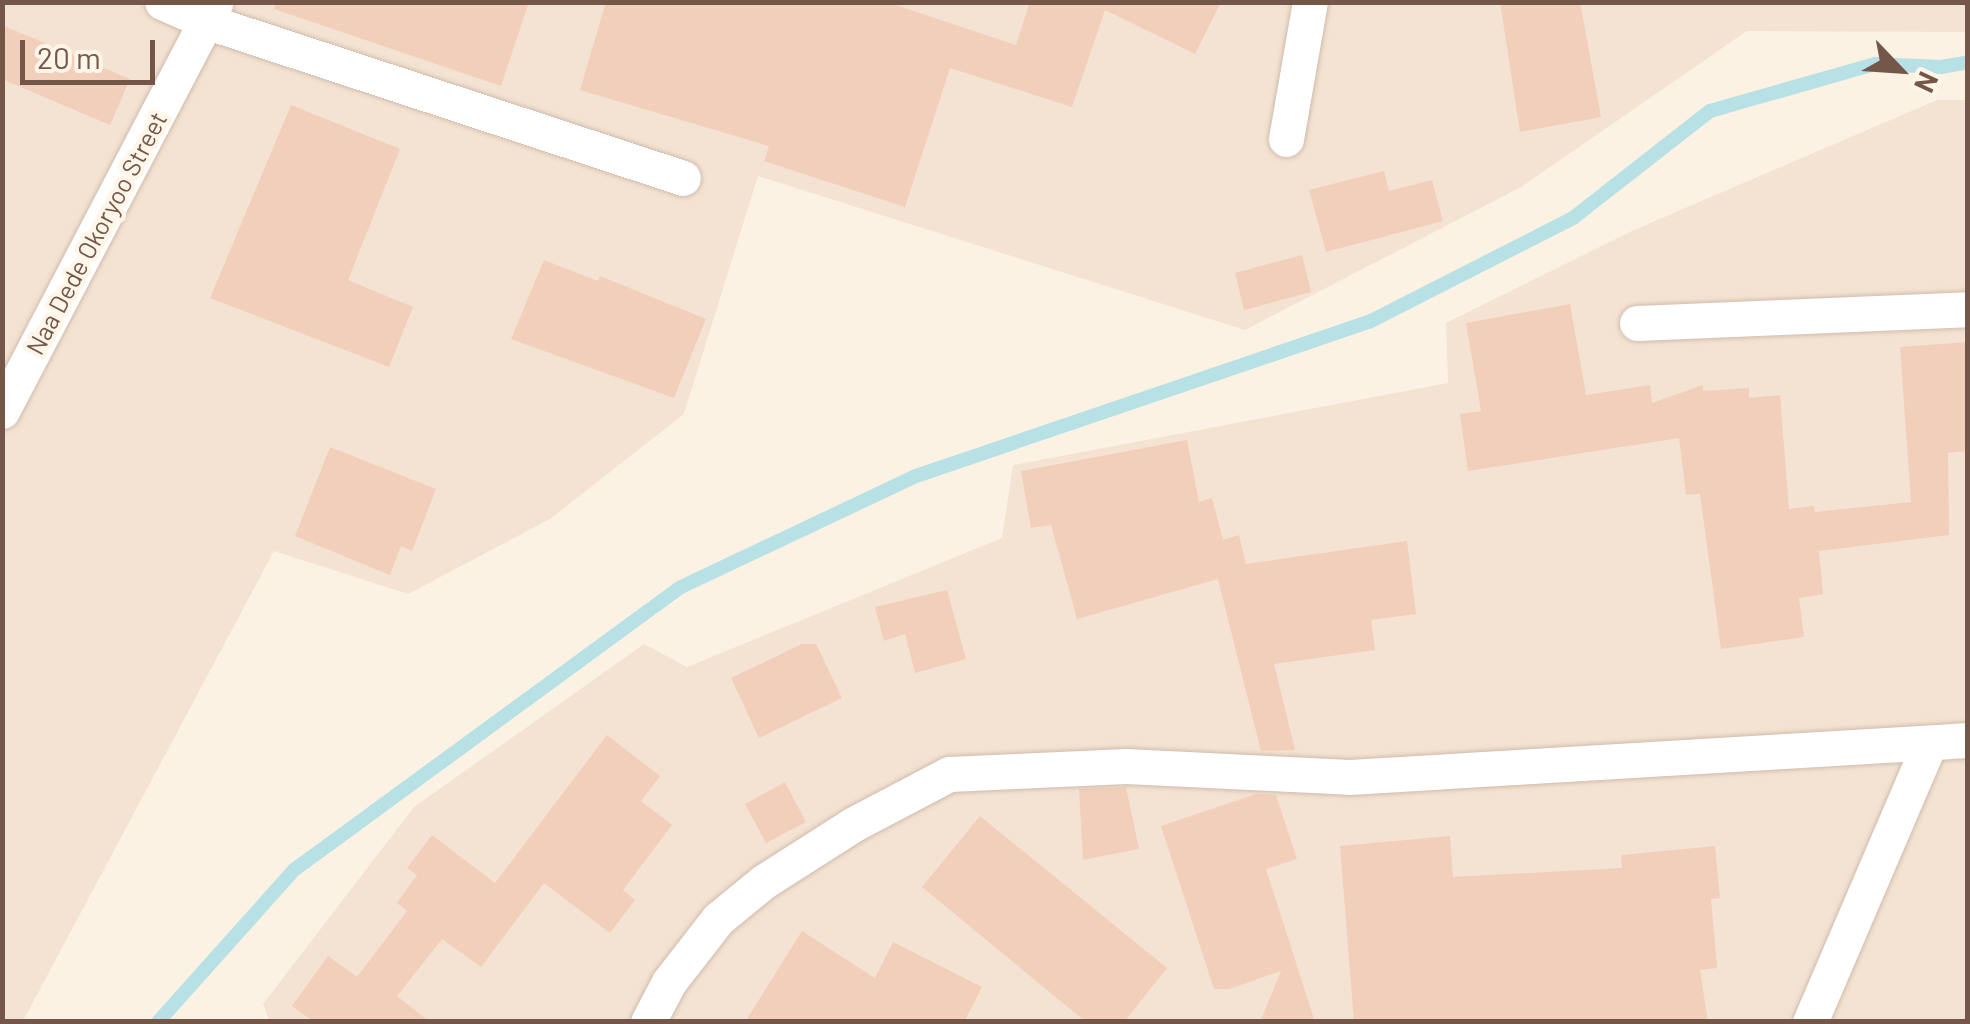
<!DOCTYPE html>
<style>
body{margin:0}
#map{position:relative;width:1970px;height:1024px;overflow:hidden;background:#fcf2e4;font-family:Barlow,sans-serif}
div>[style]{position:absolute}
.residential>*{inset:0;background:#f4e3d2}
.stream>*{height:14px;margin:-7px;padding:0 7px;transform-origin:7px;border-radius:7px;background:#b8e1e6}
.building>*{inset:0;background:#f2cfbb}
.roads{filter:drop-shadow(0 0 2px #d0bbad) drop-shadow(0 0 2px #d0bbad)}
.street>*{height:35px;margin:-17.5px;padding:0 17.5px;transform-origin:17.5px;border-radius:17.5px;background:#fff}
span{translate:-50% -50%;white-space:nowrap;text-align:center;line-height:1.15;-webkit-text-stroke:9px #fff6ea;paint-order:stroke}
.street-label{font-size:25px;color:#755749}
.frame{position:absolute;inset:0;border:5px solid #755749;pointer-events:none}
.north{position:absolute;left:1850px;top:20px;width:100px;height:100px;-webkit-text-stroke:8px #fff6ea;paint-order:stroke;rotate:115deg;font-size:28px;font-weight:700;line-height:40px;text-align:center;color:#755749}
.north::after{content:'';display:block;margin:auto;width:35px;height:45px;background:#755749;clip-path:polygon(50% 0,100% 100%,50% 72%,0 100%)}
.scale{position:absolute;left:20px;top:40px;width:135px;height:45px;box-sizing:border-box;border:5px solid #755749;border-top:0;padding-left:12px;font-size:30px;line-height:35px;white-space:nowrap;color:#755749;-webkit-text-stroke:8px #fff6ea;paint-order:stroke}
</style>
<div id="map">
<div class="residential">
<div style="clip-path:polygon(1967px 2px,1968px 32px,1747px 31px,1521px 187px,1245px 330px,758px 176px,684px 414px,550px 519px,408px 594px,274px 551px,23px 1021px,3px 1022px,2px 3px)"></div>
<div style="clip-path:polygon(1937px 100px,1967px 100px,1967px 1021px,270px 1022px,263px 1004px,414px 807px,644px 644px,687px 667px,1002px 538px,1013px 465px,1448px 383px,1446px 323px,1634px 230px)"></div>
</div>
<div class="stream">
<div style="left:158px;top:1022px;width:204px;rotate:-48.2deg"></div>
<div style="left:294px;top:870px;width:479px;rotate:-36.2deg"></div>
<div style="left:681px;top:587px;width:260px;rotate:-25.3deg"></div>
<div style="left:916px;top:476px;width:478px;rotate:-18.8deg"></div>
<div style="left:1369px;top:322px;width:229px;rotate:-27deg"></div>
<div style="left:1573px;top:218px;width:174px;rotate:-38deg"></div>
<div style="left:1710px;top:111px;width:172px;rotate:-15.9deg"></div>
<div style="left:1875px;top:64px;width:66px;rotate:2.6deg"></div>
<div style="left:1941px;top:67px;width:27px;rotate:-10deg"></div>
</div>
<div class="building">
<div style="clip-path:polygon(275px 2px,529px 2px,501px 86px,274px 9px)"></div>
<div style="clip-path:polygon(606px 2px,887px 2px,1016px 45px,1030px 2px,1221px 2px,1195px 54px,1105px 10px,1072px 107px,950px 68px,905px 207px,764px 161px,769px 146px,580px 90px)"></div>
<div style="clip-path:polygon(1500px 2px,1580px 2px,1601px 117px,1520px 132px)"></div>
<div style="clip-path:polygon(2px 25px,130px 79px,110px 125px,2px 79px)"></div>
<div style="clip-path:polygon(291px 105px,400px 149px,348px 280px,413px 307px,389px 367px,210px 298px)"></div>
<div style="clip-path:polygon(1384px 171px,1389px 191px,1432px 180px,1443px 221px,1326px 252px,1309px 190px)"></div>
<div style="clip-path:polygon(1302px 255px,1311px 292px,1244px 310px,1235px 273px)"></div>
<div style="clip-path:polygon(544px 260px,598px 281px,600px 276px,706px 319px,674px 398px,511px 339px)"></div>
<div style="clip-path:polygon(1570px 304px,1586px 395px,1650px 385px,1652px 403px,1703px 385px,1703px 391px,1749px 388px,1749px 398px,1780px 395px,1789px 509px,1814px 506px,1815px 512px,1911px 502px,1900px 347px,1968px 342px,1968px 451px,1948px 453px,1949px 535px,1819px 551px,1823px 594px,1799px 598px,1804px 637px,1721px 649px,1700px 494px,1686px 495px,1679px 438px,1468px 471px,1460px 414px,1481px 411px,1466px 323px)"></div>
<div style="clip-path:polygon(1187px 440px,1199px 502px,1212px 498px,1223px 540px,1239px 535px,1246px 564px,1407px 541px,1416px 614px,1371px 620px,1375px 650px,1274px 664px,1295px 750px,1261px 751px,1218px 579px,1077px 619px,1051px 525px,1031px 528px,1021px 471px)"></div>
<div style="clip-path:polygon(330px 447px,436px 489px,412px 551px,401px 546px,390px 575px,295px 536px)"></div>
<div style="clip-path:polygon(947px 590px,966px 659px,915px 673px,905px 634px,884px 641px,875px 607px)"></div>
<div style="clip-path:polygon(802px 644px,816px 644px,842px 698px,759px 738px,731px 678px)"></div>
<div style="clip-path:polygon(607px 735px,660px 776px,641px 801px,672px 825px,623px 890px,635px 900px,610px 933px,544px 883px,481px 967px,442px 939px,397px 996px,430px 1022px,314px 1022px,292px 1006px,328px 956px,357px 977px,407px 911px,397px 903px,417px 875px,407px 868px,432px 835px,495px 883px)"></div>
<div style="clip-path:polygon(785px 782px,806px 822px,766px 843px,745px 804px)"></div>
<div style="clip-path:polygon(1126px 787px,1139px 849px,1083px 860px,1079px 789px)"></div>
<div style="clip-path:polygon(1256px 794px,1276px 795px,1297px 859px,1266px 869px,1315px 1022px,1260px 1022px,1281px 971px,1229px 989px,1214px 989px,1161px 826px)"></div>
<div style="clip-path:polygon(980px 816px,1167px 968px,1124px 1022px,1086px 1022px,922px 887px)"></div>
<div style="clip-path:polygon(1450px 836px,1453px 877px,1622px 868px,1621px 855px,1715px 846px,1720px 898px,1711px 899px,1717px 968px,1700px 970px,1708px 1022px,1354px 1022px,1340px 846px)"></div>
<div style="clip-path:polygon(802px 931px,875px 978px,893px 942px,982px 987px,964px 1022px,745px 1022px)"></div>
</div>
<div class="roads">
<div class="street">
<div style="left:162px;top:2px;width:47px;rotate:23.8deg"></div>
<div style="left:205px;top:21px;width:503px;rotate:18.18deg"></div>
<div style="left:1286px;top:139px;width:139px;rotate:-80.1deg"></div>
<div style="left:1637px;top:323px;width:331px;rotate:-2.4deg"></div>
<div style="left:2px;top:411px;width:460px;rotate:-62.4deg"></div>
<div style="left:648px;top:1022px;width:45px;rotate:-62.3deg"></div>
<div style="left:669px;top:982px;width:80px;rotate:-52.1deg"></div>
<div style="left:718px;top:919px;width:58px;rotate:-39.4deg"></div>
<div style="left:763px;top:882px;width:106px;rotate:-32.6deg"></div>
<div style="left:852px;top:825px;width:110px;rotate:-27.7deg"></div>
<div style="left:949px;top:774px;width:177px;rotate:-2.6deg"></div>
<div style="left:1126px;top:766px;width:223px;rotate:2.8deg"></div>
<div style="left:1349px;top:777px;width:620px;rotate:-3.42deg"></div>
<div style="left:1810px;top:1022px;width:302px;rotate:-66.8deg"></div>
</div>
</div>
<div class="street-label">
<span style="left:96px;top:233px;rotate:-62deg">Naa Dede Okoryoo Street</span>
</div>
<div class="frame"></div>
<div class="north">N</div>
<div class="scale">20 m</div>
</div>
